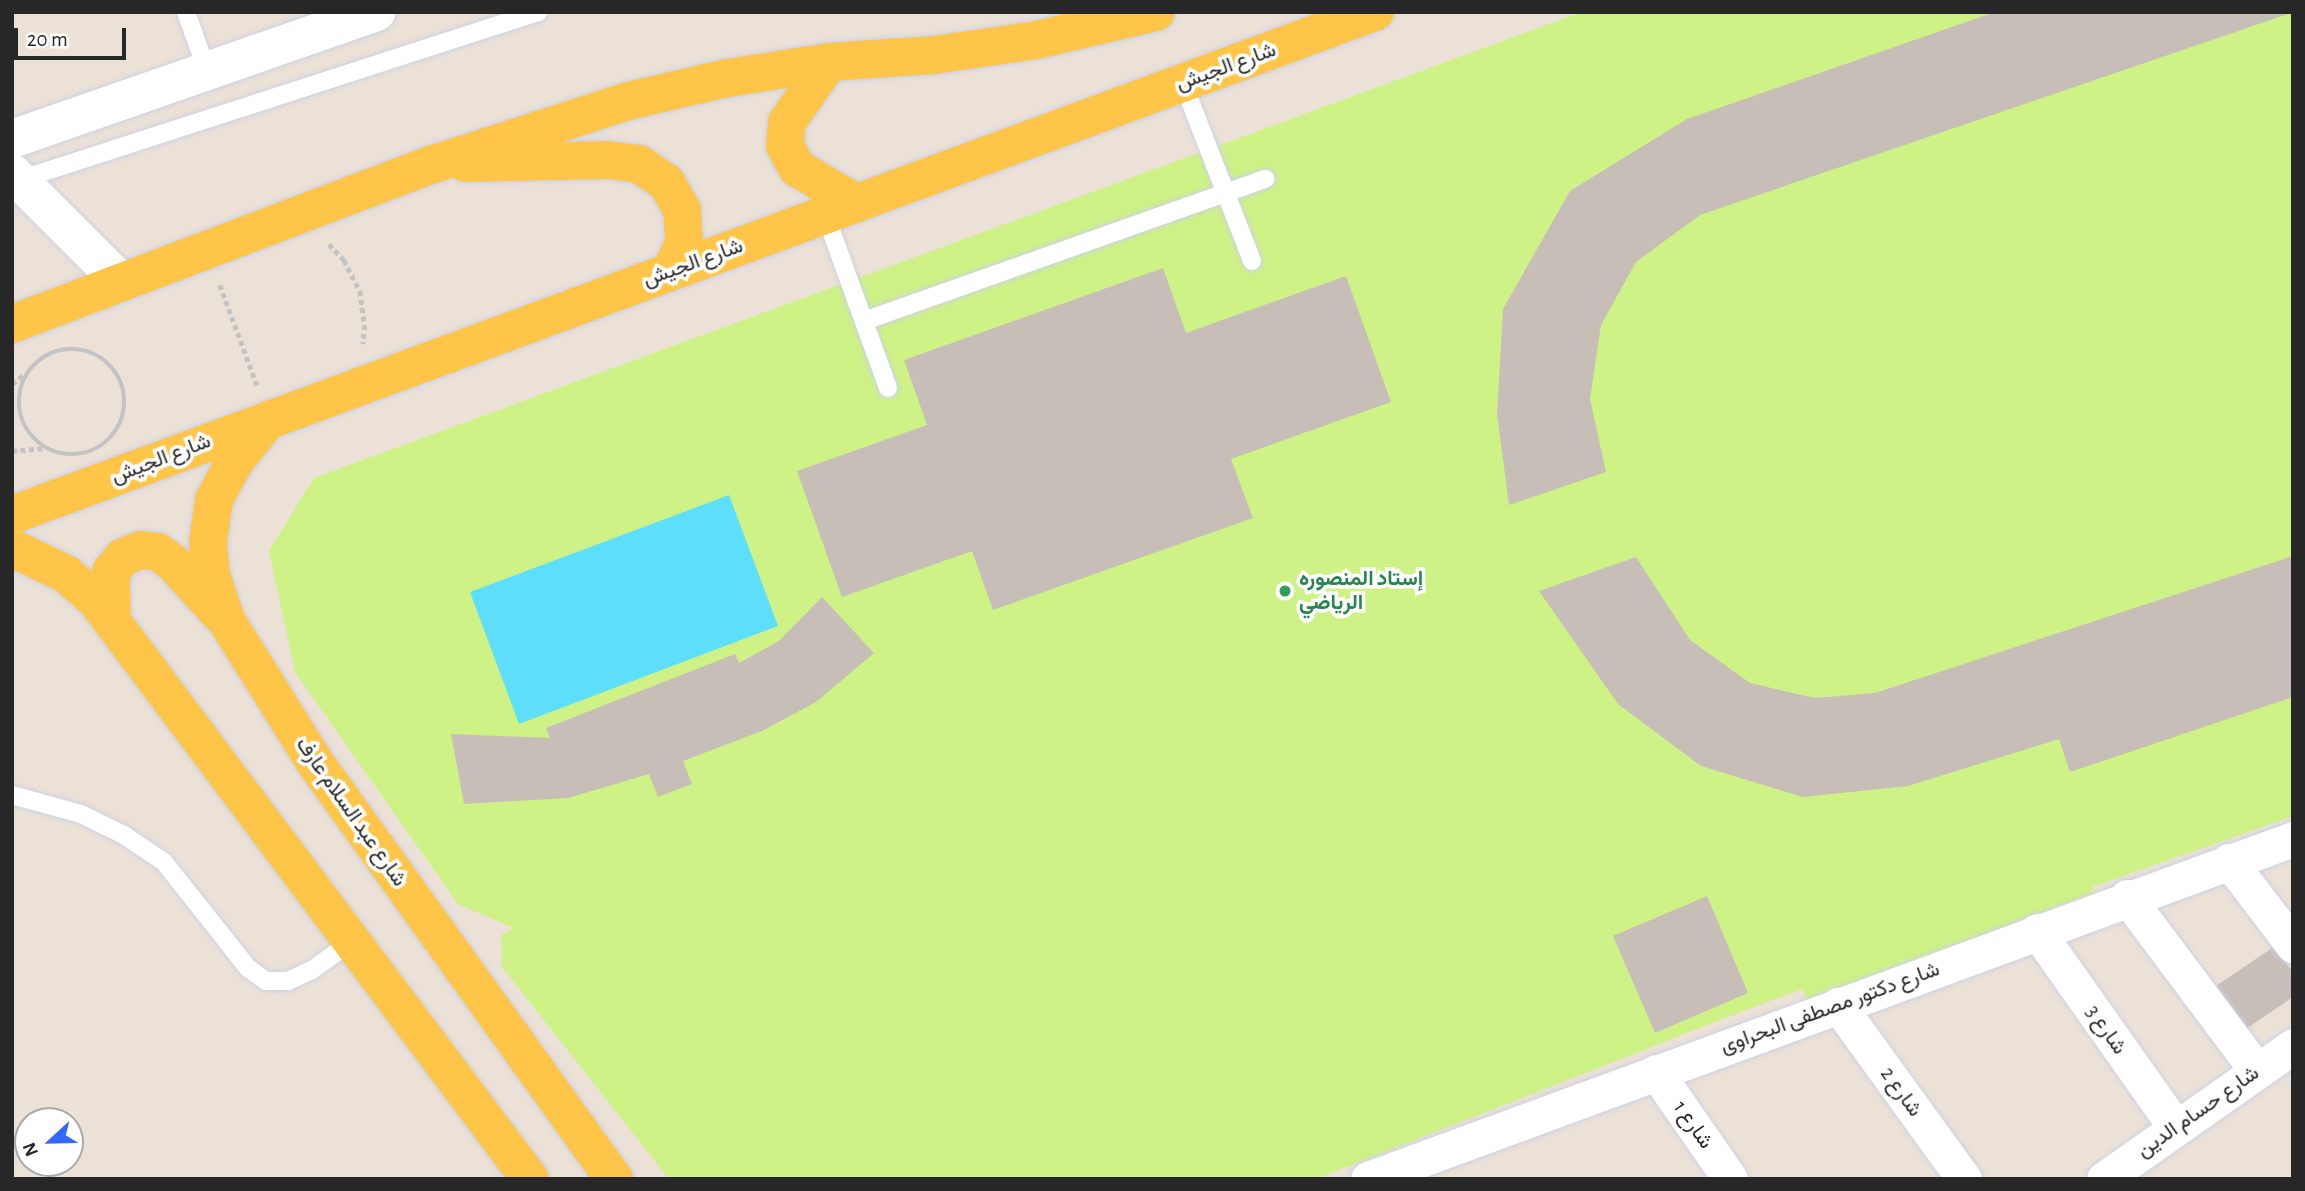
<!DOCTYPE html>
<meta charset="utf-8">
<style>
body{margin:0}
#map{position:relative;width:2305px;height:1191px;overflow:hidden;background:#ece1d7;font-family:"Alegreya Sans",Vazirmatn,sans-serif}
div>[style]{position:absolute}
.pitch>*{inset:0;background:#cef286}
.water>*{inset:0;background:#5ddffb}
.building>*{inset:0;background:#c7beb7}
.path>*{height:4.5px;margin-top:-2.25px;transform-origin:0;background:repeating-linear-gradient(90deg,#c3c3c3 0 5px,transparent 0 8.5px)}
.path>.ring{margin:-2.25px;padding:0;box-sizing:content-box;background:none;border:4.5px solid #c3c3c3;border-radius:50%}
.roads{filter:drop-shadow(0 0 2px #ccd2e3) drop-shadow(0 0 2px #ccd2e3)}
.service>*{height:18px;margin:-9px;padding:0 9px;transform-origin:9px;border-radius:9px;background:#fff}
.minor>*{height:35px;margin:-17.5px;padding:0 17.5px;transform-origin:17.5px;border-radius:17.5px;background:#fff}
.tertiary>*{height:38px;margin:-19px;padding:0 19px;transform-origin:19px;border-radius:19px;background:#fff}
.primary>*{height:38px;margin:-19px;padding:0 19px;transform-origin:19px;border-radius:19px;background:#ffc549}
.dots>*{width:19px;height:19px;translate:-50% -50%;box-sizing:border-box;border:4px solid #fff;border-radius:50%}
span{translate:-50% -50%;white-space:nowrap;text-align:center;line-height:1.15;-webkit-text-stroke:7px #fff;paint-order:stroke}
.street-label{font-size:21px;color:#272727}
.leisure-label{font-size:21px;color:#27864d;font-weight:700}
.left{translate:0 -50%;text-align:left}
.frame{position:absolute;inset:0;border:14px solid #272727;pointer-events:none}
.north{position:absolute;left:14px;top:1107px;width:70px;height:70px;box-sizing:border-box;background:#fff;border:2px solid #a9a9a9;border-radius:50%;rotate:248deg;font-size:19px;font-weight:700;line-height:28px;text-align:center;color:#272727}
.north::after{content:'';display:block;margin:auto;width:24px;height:32px;background:#3169ff;clip-path:polygon(50% 0,100% 100%,50% 72%,0 100%)}
.scale{position:absolute;left:14px;top:28px;width:112px;height:32px;box-sizing:border-box;border:4px solid #272727;border-top:0;padding-left:9px;font-size:21px;line-height:24px;white-space:nowrap;color:#272727;-webkit-text-stroke:5px #fff;paint-order:stroke}
</style>
<div id="map">
<div class="pitch">
<div style="clip-path:polygon(1582px 12px,2293px 12px,2293px 816px,2092px 887px,2094px 893px,1807px 1000px,1802px 989px,1720px 1020px,1316px 1179px,669px 1179px,502px 967px,501px 935px,514px 928px,458px 904px,295px 672px,269px 551px,314px 478px)"></div>
</div>
<div class="water">
<div style="clip-path:polygon(729px 495px,778px 626px,519px 724px,470px 592px)"></div>
</div>
<div class="building">
<div style="clip-path:polygon(1995px 12px,2291px 13px,1700px 215px,1636px 262px,1601px 325px,1590px 399px,1606px 472px,1509px 505px,1497px 414px,1503px 309px,1570px 191px,1687px 119px)"></div>
<div style="clip-path:polygon(1163px 268px,1186px 333px,1346px 276px,1391px 402px,1231px 459px,1253px 518px,993px 610px,972px 551px,842px 597px,797px 471px,927px 425px,904px 360px)"></div>
<div style="clip-path:polygon(2293px 556px,2293px 697px,2070px 772px,2059px 739px,1908px 786px,1803px 797px,1701px 766px,1618px 704px,1539px 591px,1636px 557px,1690px 640px,1750px 683px,1815px 698px,1875px 693px)"></div>
<div style="clip-path:polygon(822px 597px,874px 653px,816px 702px,762px 731px,683px 761px,692px 784px,658px 797px,649px 774px,568px 798px,464px 804px,451px 734px,550px 738px,546px 728px,735px 654px,739px 663px,779px 641px)"></div>
<div style="clip-path:polygon(1707px 896px,1748px 993px,1655px 1033px,1613px 936px)"></div>
<div style="clip-path:polygon(2275px 946px,2293px 973px,2293px 997px,2243px 1031px,2213px 988px)"></div>
</div>
<div class="path">
<div style="left:329px;top:244px;width:22px;rotate:47deg"></div>
<div style="left:344px;top:260px;width:35px;rotate:63deg"></div>
<div style="left:360px;top:291px;width:34px;rotate:82deg"></div>
<div style="left:365px;top:325px;width:19px;rotate:96deg"></div>
<div style="left:220px;top:285px;width:107px;rotate:69.7deg"></div>
<div class="ring" style="left:19px;top:349px;width:101.5px;height:101.5px"></div>
<div style="left:12px;top:384px;width:16px;rotate:-38deg"></div>
<div style="left:12px;top:451px;width:33px;rotate:-5deg"></div>
</div>
<div class="roads">
<div class="service">
<div style="left:186px;top:12px;width:63px;rotate:70.4deg"></div>
<div style="left:1183px;top:83px;width:191px;rotate:68.8deg"></div>
<div style="left:19px;top:180px;width:546px;rotate:-17.94deg"></div>
<div style="left:825px;top:214px;width:185px;rotate:70.1deg"></div>
<div style="left:864px;top:321px;width:426px;rotate:-19.5deg"></div>
<div style="left:12px;top:795px;width:72px;rotate:15.4deg"></div>
<div style="left:81px;top:814px;width:48px;rotate:26deg"></div>
<div style="left:124px;top:835px;width:48px;rotate:34deg"></div>
<div style="left:164px;top:862px;width:135px;rotate:51.6deg"></div>
<div style="left:248px;top:968px;width:22px;rotate:36deg"></div>
<div style="left:266px;top:981px;width:22px"></div>
<div style="left:288px;top:981px;width:26px;rotate:-25deg"></div>
<div style="left:312px;top:970px;width:49px;rotate:-35.9deg"></div>
</div>
<div class="minor">
<div style="left:2229px;top:861px;width:106px;rotate:52.7deg"></div>
<div style="left:2127px;top:897px;width:217px;rotate:53.2deg"></div>
<div style="left:2037px;top:931px;width:241px;rotate:54.8deg"></div>
<div style="left:1838px;top:1005px;width:215px;rotate:54.1deg"></div>
<div style="left:1656px;top:1072px;width:130px;rotate:55.3deg"></div>
<div style="left:1368px;top:1179px;width:986px;rotate:-20.18deg"></div>
<div style="left:2104px;top:1179px;width:231px;rotate:-35.1deg"></div>
</div>
<div class="tertiary">
<div style="left:12px;top:139px;width:386px;rotate:-19.2deg"></div>
<div style="left:12px;top:173px;width:151px;rotate:45deg"></div>
</div>
<div class="primary">
<div style="left:829px;top:62px;width:73px;rotate:125deg"></div>
<div style="left:787px;top:122px;width:24px;rotate:95deg"></div>
<div style="left:785px;top:146px;width:25px;rotate:61deg"></div>
<div style="left:797px;top:168px;width:69px;rotate:30.7deg"></div>
<div style="left:466px;top:163px;width:141px;rotate:-1.2deg"></div>
<div style="left:607px;top:160px;width:32px;rotate:7deg"></div>
<div style="left:639px;top:164px;width:32px;rotate:34deg"></div>
<div style="left:666px;top:182px;width:32px;rotate:60deg"></div>
<div style="left:682px;top:210px;width:32px;rotate:86deg"></div>
<div style="left:684px;top:242px;width:32px;rotate:114deg"></div>
<div style="left:12px;top:324px;width:451px;rotate:-20.8deg"></div>
<div style="left:434px;top:164px;width:204px;rotate:-18deg"></div>
<div style="left:628px;top:101px;width:103px;rotate:-13deg"></div>
<div style="left:728px;top:78px;width:102px;rotate:-9deg"></div>
<div style="left:829px;top:62px;width:105px;rotate:-3.8deg"></div>
<div style="left:934px;top:55px;width:104px;rotate:-8.3deg"></div>
<div style="left:1037px;top:40px;width:122px;rotate:-13.2deg"></div>
<div style="left:268px;top:420px;width:53px;rotate:128.8deg"></div>
<div style="left:235px;top:461px;width:44px;rotate:118.3deg"></div>
<div style="left:214px;top:500px;width:42px;rotate:98.1deg"></div>
<div style="left:208px;top:542px;width:32px;rotate:85deg"></div>
<div style="left:211px;top:574px;width:48px;rotate:71.9deg"></div>
<div style="left:226px;top:620px;width:166px;rotate:58deg"></div>
<div style="left:314px;top:761px;width:515px;rotate:54.33deg"></div>
<div style="left:12px;top:515px;width:1453px;rotate:-20.26deg"></div>
<div style="left:12px;top:548px;width:60px;rotate:25.7deg"></div>
<div style="left:66px;top:574px;width:40px;rotate:41deg"></div>
<div style="left:96px;top:600px;width:724px;rotate:53.15deg"></div>
<div style="left:112px;top:621px;width:49px;rotate:-91.2deg"></div>
<div style="left:111px;top:572px;width:19px;rotate:-51deg"></div>
<div style="left:123px;top:557px;width:18px;rotate:-22deg"></div>
<div style="left:140px;top:550px;width:18px;rotate:6deg"></div>
<div style="left:158px;top:552px;width:19px;rotate:36deg"></div>
<div style="left:173px;top:563px;width:68px;rotate:47.4deg"></div>
</div>
</div>
<div class="dots">
<div style="left:1285px;top:591px;background:#2e9e5b"></div>
</div>
<div class="street-label">
<span style="left:1226px;top:67px;rotate:-20deg">شارع الجيش</span>
<span style="left:693px;top:263px;rotate:-20deg">شارع الجيش</span>
<span style="left:161px;top:459px;rotate:-21deg">شارع الجيش</span>
<span style="left:351px;top:812px;rotate:55deg">شارع عبد السلام عارف</span>
<span style="left:1830px;top:1008px;rotate:-20deg">شارع دكتور مصطفى البحراوى</span>
<span style="left:2106px;top:1030px;rotate:55deg">شارع 3</span>
<span style="left:1901px;top:1092px;rotate:54deg">شارع 2</span>
<span style="left:2198px;top:1112px;rotate:-35deg">شارع حسام الدين</span>
<span style="left:1693px;top:1125px;rotate:55deg">شارع 1</span>
</div>
<div class="leisure-label">
<span class="left" style="left:1299px;top:591px">إستاد المنصوره<br>الرياضي</span>
</div>
<div class="frame"></div>
<div class="north">N</div>
<div class="scale">20 m</div>
</div>
